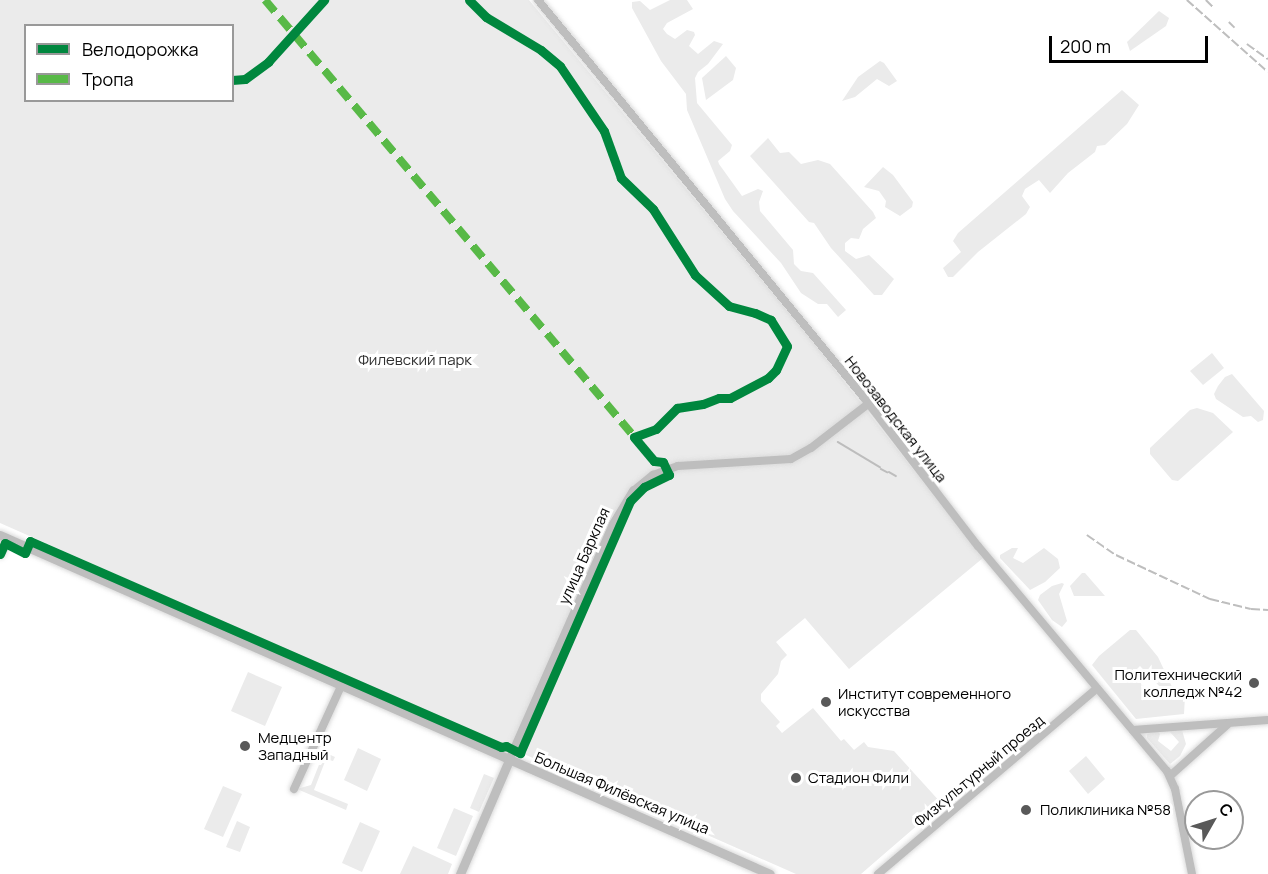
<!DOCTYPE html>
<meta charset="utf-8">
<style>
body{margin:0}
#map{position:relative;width:1268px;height:874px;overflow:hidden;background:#fff;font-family:Manrope,sans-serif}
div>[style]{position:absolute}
.green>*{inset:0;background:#ebebeb}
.stream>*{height:1.5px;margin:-0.75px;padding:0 0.75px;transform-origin:0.75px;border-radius:0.75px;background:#bdbdbd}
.roads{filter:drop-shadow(0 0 2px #dbdbdb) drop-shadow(0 0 2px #dbdbdb)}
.minor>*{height:8px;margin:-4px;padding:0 4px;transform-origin:4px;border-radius:4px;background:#bebebe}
.major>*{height:9px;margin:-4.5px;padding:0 4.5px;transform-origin:4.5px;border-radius:4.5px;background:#bebebe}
.rail>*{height:1.5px;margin-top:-0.75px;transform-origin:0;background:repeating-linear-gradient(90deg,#bebebe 0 9px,transparent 0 12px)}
.quiet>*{height:8px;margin-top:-4px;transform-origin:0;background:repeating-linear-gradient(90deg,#58b947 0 15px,transparent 0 23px)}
.cycleway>*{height:9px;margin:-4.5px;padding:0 4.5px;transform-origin:4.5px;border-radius:4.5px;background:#00873e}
.dots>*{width:16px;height:16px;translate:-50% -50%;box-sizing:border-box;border:3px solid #fff;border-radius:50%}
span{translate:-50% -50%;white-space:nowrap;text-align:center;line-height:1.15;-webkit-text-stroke:6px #fff;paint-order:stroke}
.park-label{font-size:15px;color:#313131}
.street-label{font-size:15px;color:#000}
.poi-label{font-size:15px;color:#000}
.right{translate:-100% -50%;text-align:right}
.left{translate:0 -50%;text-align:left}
.legend{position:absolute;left:24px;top:24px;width:210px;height:78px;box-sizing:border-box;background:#fff;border:2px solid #999;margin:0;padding:8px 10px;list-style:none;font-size:18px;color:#000}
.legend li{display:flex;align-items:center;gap:12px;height:30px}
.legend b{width:30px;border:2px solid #999}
.north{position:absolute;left:1184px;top:790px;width:60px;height:60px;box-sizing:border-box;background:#fff;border:2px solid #999;border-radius:50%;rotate:51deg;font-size:16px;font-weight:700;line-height:24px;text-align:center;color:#000}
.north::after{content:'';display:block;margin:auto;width:21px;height:27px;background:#595959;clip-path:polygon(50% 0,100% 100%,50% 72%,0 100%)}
.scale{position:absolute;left:1049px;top:36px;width:159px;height:27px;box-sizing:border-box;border:3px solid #000;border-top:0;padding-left:8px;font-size:18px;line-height:21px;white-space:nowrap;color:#000;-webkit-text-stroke:4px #fff;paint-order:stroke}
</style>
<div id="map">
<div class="green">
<div style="clip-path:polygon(evenodd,0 0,529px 0,809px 337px,983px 558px,849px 669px,805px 618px,776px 642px,787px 655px,781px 661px,778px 674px,761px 694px,761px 701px,780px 722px,776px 726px,782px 733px,813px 708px,841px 741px,844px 739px,854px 750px,864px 742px,868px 747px,894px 751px,942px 804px,861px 874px,796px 874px,0 523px,0 0,26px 26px,232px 26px,232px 100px,26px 100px,26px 26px)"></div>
<div style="clip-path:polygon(670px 0,687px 0,693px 9px,667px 23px,663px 29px,667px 34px,675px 39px,687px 30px,694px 32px,695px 35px,689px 46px,698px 54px,714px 41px,723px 44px,708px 64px,698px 72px,695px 78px,697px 103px,732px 145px,730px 151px,718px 161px,719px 164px,742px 196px,758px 189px,763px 191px,759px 202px,760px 211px,793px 250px,794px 264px,801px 271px,813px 273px,846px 310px,838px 317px,827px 304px,818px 304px,801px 293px,781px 263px,733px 211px,725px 199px,687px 110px,686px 94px,661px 61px,632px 8px,632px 2px,640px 1px,650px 10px)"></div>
<div style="clip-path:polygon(1159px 11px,1169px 18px,1166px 26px,1130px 51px,1127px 42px)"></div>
<div style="clip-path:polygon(726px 56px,736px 68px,733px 80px,706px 100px,702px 78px)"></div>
<div style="clip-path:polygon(880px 61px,884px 63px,897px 81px,889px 86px,877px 79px,855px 97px,842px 101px,858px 77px)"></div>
<div style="clip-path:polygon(1122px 90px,1139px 105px,1127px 124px,1105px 145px,1097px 146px,1095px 152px,1068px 173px,1050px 193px,1039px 180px,1025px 189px,1022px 196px,1030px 207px,1026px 214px,978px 252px,953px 277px,948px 277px,943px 268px,961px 252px,953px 241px,958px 233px)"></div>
<div style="clip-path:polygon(768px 138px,780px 153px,789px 152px,801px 164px,818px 160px,830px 164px,873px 212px,876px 218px,863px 229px,859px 239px,851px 238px,845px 243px,845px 251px,856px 259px,869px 255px,894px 279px,882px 295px,874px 295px,831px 248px,814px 223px,809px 222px,750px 156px)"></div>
<div style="clip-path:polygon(883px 167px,893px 175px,913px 202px,912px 207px,900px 216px,885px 207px,886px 201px,879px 191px,864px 187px)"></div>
<div style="clip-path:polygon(1212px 353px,1224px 368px,1203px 385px,1190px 371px)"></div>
<div style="clip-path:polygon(1232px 374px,1264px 411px,1263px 420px,1258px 422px,1251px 416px,1243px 417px,1216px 399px,1214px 394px,1218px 386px,1225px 377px)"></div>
<div style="clip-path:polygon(1197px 408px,1213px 413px,1233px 432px,1178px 481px,1172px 480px,1150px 454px,1150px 448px,1190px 410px)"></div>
<div style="clip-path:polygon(1012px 548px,1018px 548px,1013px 558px,1023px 563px,1044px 548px,1058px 559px,1060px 568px,1045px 582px,1030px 590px,1000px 558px,1000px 555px)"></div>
<div style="clip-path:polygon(1082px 573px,1085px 573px,1105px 596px,1074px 596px,1070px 586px)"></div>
<div style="clip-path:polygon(1062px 583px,1064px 584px,1059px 594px,1067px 621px,1062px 627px,1052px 620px,1038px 600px,1040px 595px,1052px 586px)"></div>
<div style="clip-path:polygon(evenodd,1130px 630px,1136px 630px,1158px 657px,1173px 689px,1185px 696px,1184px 714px,1136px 719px,1092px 665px,1099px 656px,1130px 630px,1140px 666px,1163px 690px,1155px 698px,1132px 674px,1140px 666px)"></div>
<div style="clip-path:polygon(248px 672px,282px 687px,265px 726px,231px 711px)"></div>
<div style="clip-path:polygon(1172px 729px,1182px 730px,1186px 744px,1180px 756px,1170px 764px,1147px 738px,1147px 734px,1158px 731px,1160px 734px,1158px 741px,1171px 751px,1179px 742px,1170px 732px)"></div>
<div style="clip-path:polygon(358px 748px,381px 759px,367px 791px,344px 780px)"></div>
<div style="clip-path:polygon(324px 752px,335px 757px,333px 761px,326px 759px,314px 790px,348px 804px,346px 810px,297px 789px,311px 785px)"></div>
<div style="clip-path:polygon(1086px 756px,1105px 779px,1088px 794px,1069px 771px)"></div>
<div style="clip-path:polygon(484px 774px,494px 778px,479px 812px,470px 808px)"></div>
<div style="clip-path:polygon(223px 786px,242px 794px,223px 837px,204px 829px)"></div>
<div style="clip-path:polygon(454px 808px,473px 816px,456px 856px,437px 848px)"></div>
<div style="clip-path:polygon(237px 821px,250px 827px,240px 852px,226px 847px)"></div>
<div style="clip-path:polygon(360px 822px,380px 831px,362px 872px,342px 863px)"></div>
<div style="clip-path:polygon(413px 846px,452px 864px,448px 874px,400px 874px)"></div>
</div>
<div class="stream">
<div style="left:838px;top:442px;width:49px;rotate:30.8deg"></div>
<div style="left:881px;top:469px;width:7px;rotate:27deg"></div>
<div style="left:889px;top:472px;width:8px;rotate:30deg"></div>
</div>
<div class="roads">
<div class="minor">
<div style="left:538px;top:0;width:516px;rotate:50.66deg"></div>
<div style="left:865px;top:399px;width:185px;rotate:52.5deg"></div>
<div style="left:978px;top:546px;width:294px;rotate:50deg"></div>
<div style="left:1167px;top:771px;width:20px;rotate:66deg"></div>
<div style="left:1175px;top:789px;width:87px;rotate:78.7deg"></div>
<div style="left:0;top:554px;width:17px;rotate:-66deg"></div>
<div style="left:1133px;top:730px;width:135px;rotate:-4.2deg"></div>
<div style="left:509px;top:760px;width:258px;rotate:-66.2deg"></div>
<div style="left:613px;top:524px;width:39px;rotate:-59deg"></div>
<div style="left:633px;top:491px;width:26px;rotate:-39deg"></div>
<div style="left:653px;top:475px;width:27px;rotate:-20deg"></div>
<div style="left:678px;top:466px;width:113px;rotate:-3.5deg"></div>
<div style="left:791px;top:459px;width:23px;rotate:-29deg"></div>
<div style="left:811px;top:448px;width:72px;rotate:-37.7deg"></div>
<div style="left:1170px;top:776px;width:78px;rotate:-41.9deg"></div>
<div style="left:294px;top:789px;width:115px;rotate:-65.4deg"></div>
<div style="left:878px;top:874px;width:287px;rotate:-40.3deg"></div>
</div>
<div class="major">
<div style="left:0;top:535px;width:841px;rotate:23.76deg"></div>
<div style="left:460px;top:874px;width:124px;rotate:-66.7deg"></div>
</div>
</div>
<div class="rail">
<div style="left:1187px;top:0;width:108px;rotate:41.6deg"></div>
<div style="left:1206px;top:0;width:11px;rotate:45deg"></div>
<div style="left:1229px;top:22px;width:8px;rotate:45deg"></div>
<div style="left:1247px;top:44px;width:26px;rotate:36deg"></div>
<div style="left:1087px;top:535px;width:35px;rotate:35deg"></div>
<div style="left:1116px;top:555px;width:104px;rotate:25.1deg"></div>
<div style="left:1210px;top:599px;width:42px;rotate:13.7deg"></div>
<div style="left:1251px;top:609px;width:17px;rotate:3deg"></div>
</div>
<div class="quiet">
<div style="left:265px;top:0;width:576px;rotate:49.79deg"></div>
</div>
<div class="cycleway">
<div style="left:232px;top:80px;width:13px;rotate:-4deg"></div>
<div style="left:245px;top:79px;width:29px;rotate:-36deg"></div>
<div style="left:268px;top:62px;width:84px;rotate:-47.9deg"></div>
<div style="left:0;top:554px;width:12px;rotate:-66deg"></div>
<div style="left:5px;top:543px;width:22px;rotate:27deg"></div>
<div style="left:25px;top:553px;width:13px;rotate:-67deg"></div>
<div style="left:30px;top:541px;width:514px;rotate:23.62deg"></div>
<div style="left:501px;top:747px;width:5px;rotate:-11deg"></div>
<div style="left:506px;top:746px;width:16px;rotate:27deg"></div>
<div style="left:520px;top:753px;width:275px;rotate:-66.4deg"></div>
<div style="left:630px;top:501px;width:20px;rotate:-45deg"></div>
<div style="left:644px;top:487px;width:28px;rotate:-26deg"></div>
<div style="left:669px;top:475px;width:14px;rotate:-115deg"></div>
<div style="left:663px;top:462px;width:9px;rotate:-174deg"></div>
<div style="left:654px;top:461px;width:31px;rotate:-130deg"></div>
<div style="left:634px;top:437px;width:23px;rotate:-20deg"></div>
<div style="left:656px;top:429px;width:30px;rotate:-45deg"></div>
<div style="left:677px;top:408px;width:26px;rotate:-9deg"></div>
<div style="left:703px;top:404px;width:17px;rotate:-21deg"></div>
<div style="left:719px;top:398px;width:11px"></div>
<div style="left:730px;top:398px;width:43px;rotate:-27.8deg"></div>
<div style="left:768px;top:378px;width:11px;rotate:-45deg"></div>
<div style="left:776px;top:370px;width:26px;rotate:-65deg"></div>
<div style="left:787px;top:346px;width:31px;rotate:-122deg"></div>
<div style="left:771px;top:320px;width:17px;rotate:-156deg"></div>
<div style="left:755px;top:313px;width:27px;rotate:-165deg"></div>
<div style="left:729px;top:306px;width:46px;rotate:-137.6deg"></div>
<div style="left:695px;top:275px;width:78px;rotate:-122.5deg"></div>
<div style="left:653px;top:209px;width:45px;rotate:-135.9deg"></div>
<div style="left:621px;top:178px;width:50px;rotate:-109.9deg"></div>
<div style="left:604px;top:131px;width:78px;rotate:-124.1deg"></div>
<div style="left:560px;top:66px;width:25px;rotate:-140deg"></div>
<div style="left:541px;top:50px;width:64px;rotate:-149deg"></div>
<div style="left:486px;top:17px;width:24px;rotate:-135deg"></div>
</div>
<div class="dots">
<div style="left:1254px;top:683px;background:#595959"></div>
<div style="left:826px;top:702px;background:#595959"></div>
<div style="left:245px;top:746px;background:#595959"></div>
<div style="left:796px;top:778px;background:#595959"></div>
<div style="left:1026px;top:810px;background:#595959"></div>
</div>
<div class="park-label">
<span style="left:415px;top:360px">Филевский парк</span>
</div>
<div class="street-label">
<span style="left:896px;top:419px;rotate:52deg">Новозаводская улица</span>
<span style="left:584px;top:556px;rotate:-66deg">улица Барклая</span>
<span style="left:979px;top:771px;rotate:-40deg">Физкультурный проезд</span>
<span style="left:622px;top:793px;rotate:23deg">Большая Филёвская улица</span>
</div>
<div class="poi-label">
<span class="right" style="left:1242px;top:683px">Политехнический<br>колледж №42</span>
<span class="left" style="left:838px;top:702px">Институт современного<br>искусства</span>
<span class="left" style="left:258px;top:746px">Медцентр<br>Западный</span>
<span class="left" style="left:808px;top:778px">Стадион Фили</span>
<span class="left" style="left:1040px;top:810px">Поликлиника №58</span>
</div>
<ul class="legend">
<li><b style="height:8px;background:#00873e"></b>Велодорожка</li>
<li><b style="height:8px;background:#58b947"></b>Тропа</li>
</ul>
<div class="north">С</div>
<div class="scale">200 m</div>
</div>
